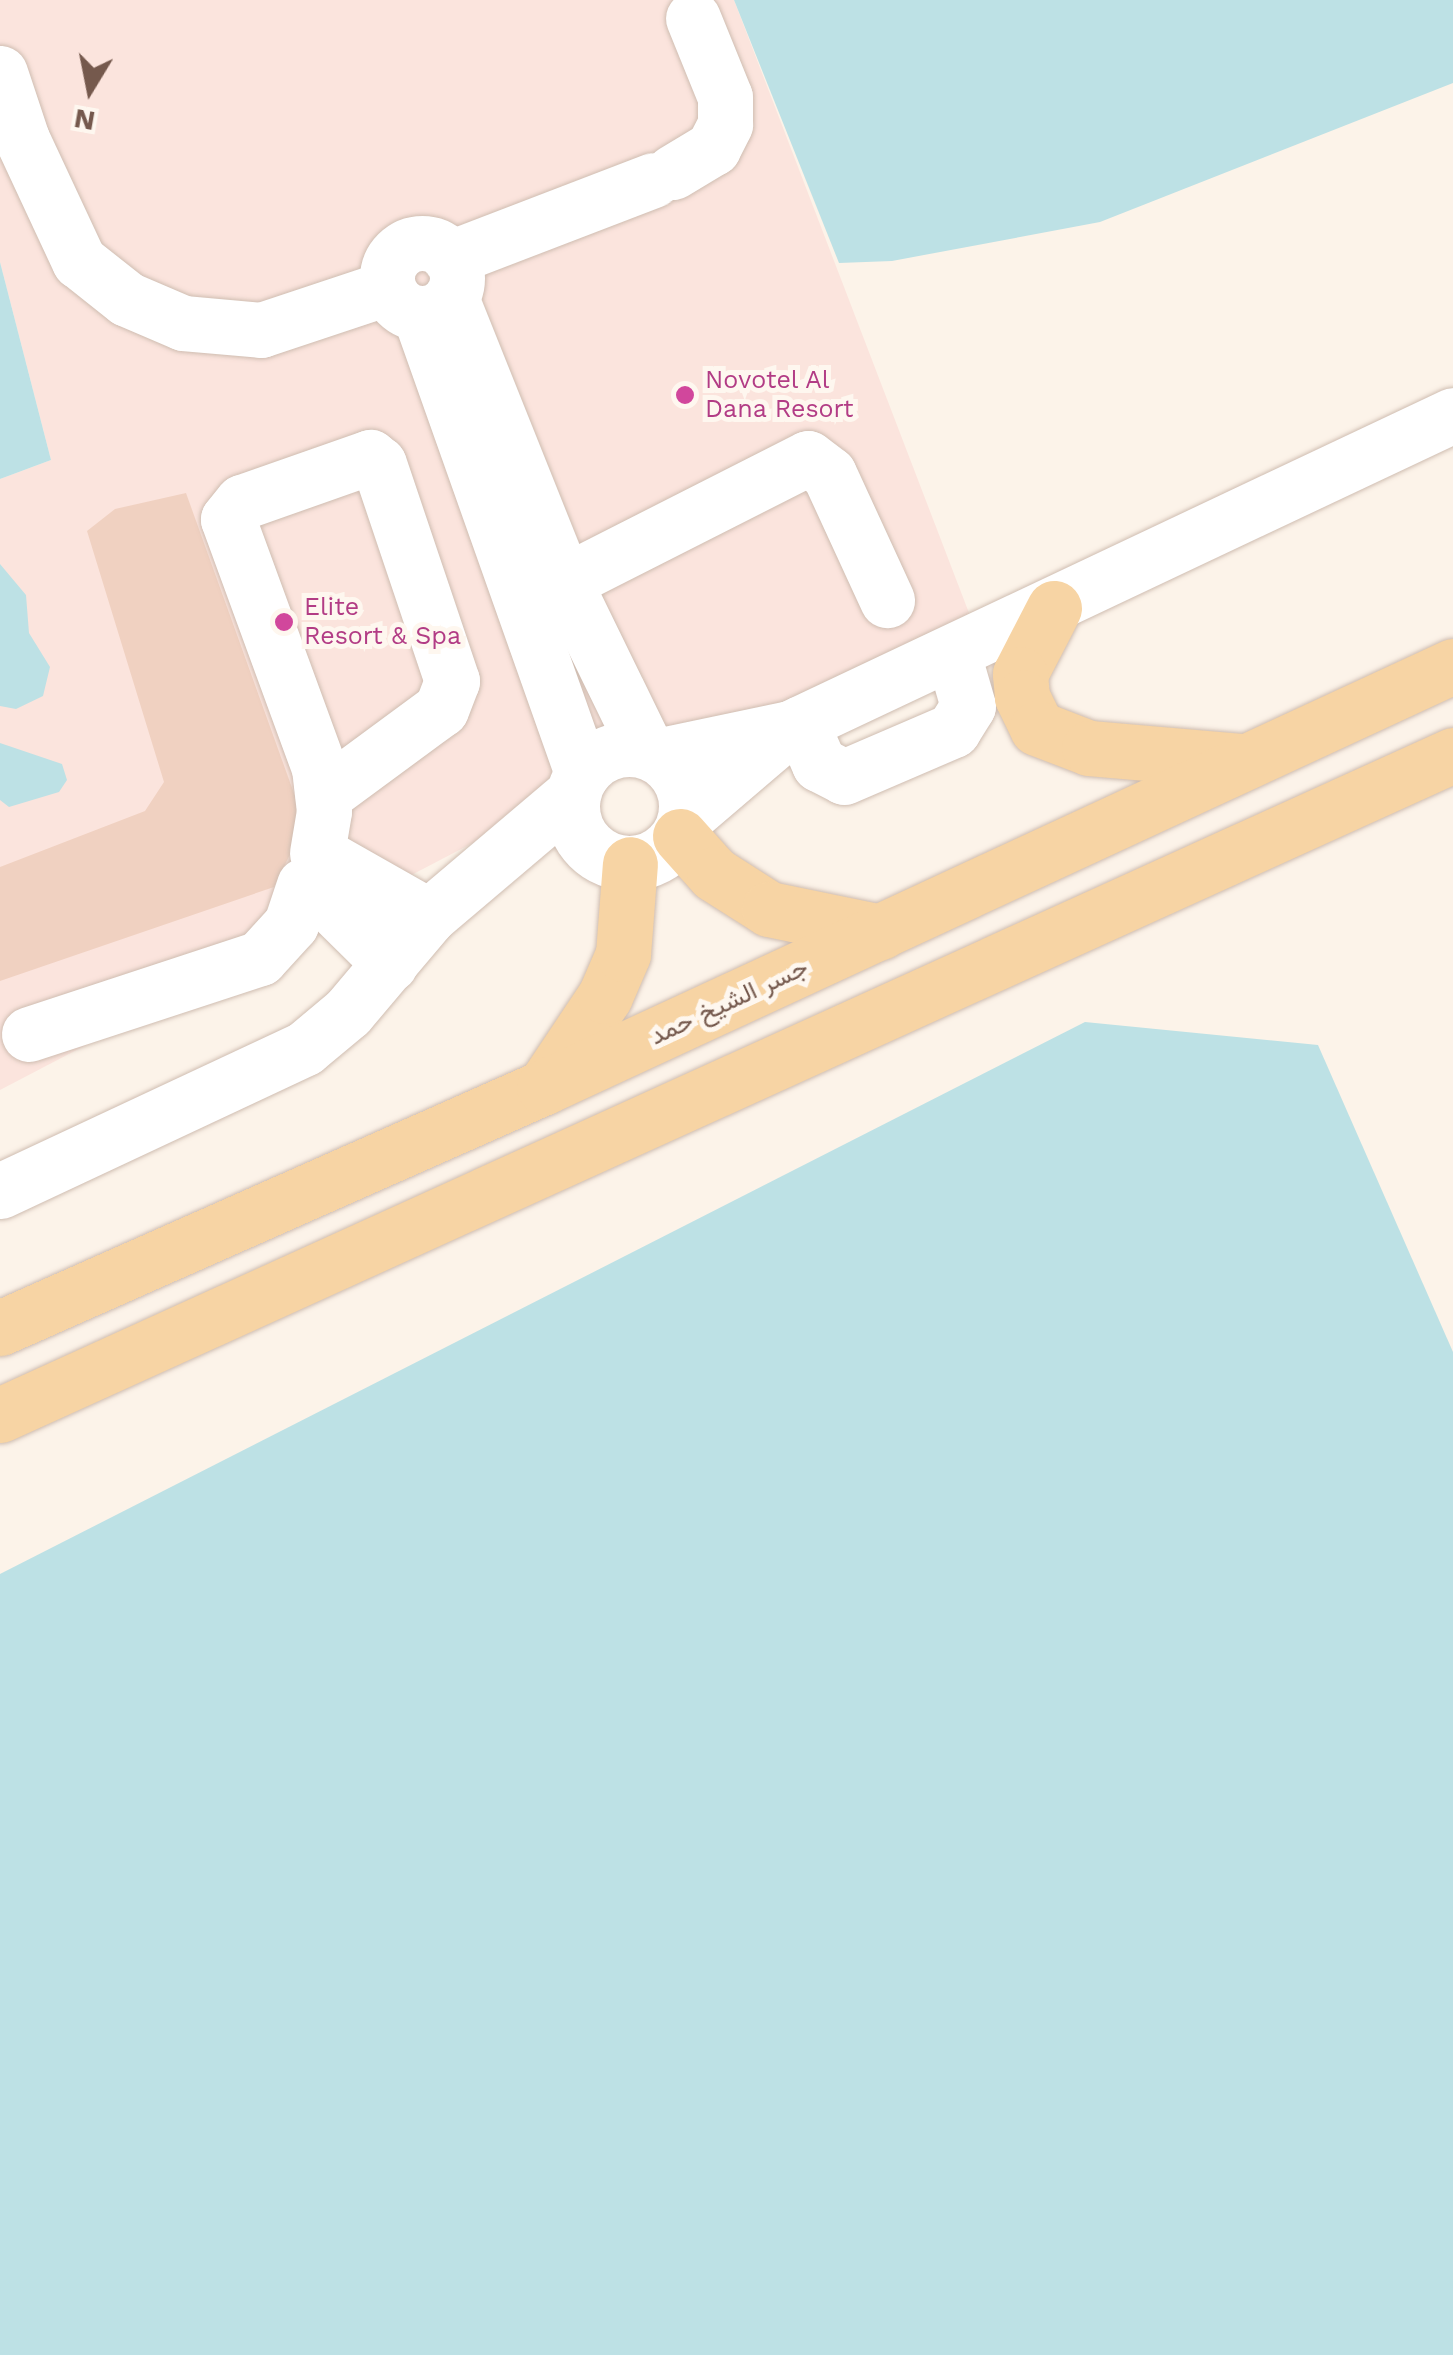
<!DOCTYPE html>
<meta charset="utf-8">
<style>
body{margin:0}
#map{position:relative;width:1453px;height:2355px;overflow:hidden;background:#fcf3e9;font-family:"Work Sans",Vazirmatn,sans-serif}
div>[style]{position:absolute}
.commercial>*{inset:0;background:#fbe4dd}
.water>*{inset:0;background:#bde1e5}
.building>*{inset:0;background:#f0d1c1}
.roads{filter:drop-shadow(0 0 2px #cfbdb1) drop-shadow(0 0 2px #cfbdb1)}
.minor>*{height:55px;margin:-27.5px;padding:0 27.5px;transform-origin:27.5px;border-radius:27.5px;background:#fff}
.minor>.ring{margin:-27.5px;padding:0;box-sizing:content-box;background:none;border:55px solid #fff;border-radius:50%}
.major>*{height:55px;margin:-27.5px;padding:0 27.5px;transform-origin:27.5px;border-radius:27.5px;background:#f7d4a4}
.dots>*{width:28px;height:28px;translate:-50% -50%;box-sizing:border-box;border:5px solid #fef7ef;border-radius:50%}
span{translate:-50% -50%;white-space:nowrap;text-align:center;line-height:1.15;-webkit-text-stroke:10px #fef7ef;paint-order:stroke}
.hotel-label{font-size:25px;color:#b23c85}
.left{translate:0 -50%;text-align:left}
.street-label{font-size:25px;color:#75594d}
.north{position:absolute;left:40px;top:40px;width:100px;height:100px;-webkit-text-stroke:8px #fef7ef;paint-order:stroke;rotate:190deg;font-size:28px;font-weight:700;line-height:40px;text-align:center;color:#75594d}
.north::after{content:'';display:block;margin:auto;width:35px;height:45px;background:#75594d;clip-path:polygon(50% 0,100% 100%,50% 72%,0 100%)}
</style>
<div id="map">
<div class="commercial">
<div style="clip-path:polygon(0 0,734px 0,974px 626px,622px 765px,0 1090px,0 479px,51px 460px,0 262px)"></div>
</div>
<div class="water">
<div style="clip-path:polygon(734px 0,1453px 0,1453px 83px,1100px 222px,892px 261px,839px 263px)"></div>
<div style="clip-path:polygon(0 262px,51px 460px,0 479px)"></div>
<div style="clip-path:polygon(0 564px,26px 595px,29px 633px,50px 667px,43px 696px,16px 709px,0 706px)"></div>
<div style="clip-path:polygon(0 743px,62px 764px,67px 780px,59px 792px,9px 807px,0 800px)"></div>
<div style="clip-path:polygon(1085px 1022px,1318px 1045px,1453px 1352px,1453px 2355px,0 2355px,0 1574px)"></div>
</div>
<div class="building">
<div style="clip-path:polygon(186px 493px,305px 824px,274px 887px,0 981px,0 867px,145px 811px,164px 782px,87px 531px,115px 509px)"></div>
</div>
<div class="roads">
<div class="minor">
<div style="left:0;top:73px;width:70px;rotate:71.6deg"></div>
<div style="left:22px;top:139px;width:135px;rotate:65deg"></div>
<div style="left:79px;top:261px;width:61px;rotate:38.4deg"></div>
<div style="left:127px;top:299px;width:61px;rotate:23.2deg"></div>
<div style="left:183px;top:323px;width:78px;rotate:5.1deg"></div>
<div style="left:261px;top:330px;width:133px;rotate:-18.4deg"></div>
<div style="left:673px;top:172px;width:47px;rotate:-31deg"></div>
<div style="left:713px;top:148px;width:27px;rotate:-63deg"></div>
<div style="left:725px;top:124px;width:27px;rotate:-90deg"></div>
<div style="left:725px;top:97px;width:85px;rotate:-112.1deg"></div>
<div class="ring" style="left:387px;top:243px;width:15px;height:15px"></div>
<div style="left:450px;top:258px;width:217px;rotate:-21deg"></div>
<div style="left:451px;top:298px;width:305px;rotate:68.2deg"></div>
<div style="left:564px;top:581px;width:189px;rotate:64deg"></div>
<div style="left:422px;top:321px;width:480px;rotate:70.5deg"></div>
<div style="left:534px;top:597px;width:307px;rotate:-26.9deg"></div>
<div style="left:808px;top:458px;width:26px;rotate:37deg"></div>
<div style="left:829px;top:474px;width:139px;rotate:65.3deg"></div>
<div style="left:801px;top:723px;width:45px;rotate:66.3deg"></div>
<div style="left:819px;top:764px;width:28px;rotate:27deg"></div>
<div style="left:844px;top:777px;width:119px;rotate:-23.3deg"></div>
<div style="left:953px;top:730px;width:28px;rotate:-58deg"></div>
<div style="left:968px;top:706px;width:54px;rotate:-106.1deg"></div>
<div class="ring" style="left:572px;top:749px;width:59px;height:59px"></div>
<div style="left:657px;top:756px;width:136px;rotate:-11.9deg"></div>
<div style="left:790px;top:728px;width:733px;rotate:-25.27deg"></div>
<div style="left:687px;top:816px;width:135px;rotate:-40.5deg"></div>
<div style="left:317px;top:853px;width:43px;rotate:-80.5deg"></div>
<div style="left:324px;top:811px;width:43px;rotate:-96.6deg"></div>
<div style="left:319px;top:768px;width:265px;rotate:-110.1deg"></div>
<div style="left:228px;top:519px;width:22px;rotate:-51deg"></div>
<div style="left:242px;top:502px;width:136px;rotate:-19.4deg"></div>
<div style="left:370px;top:457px;width:11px;rotate:38deg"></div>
<div style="left:379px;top:464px;width:229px;rotate:71.4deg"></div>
<div style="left:452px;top:681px;width:30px;rotate:111deg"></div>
<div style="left:441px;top:709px;width:147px;rotate:143.6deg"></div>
<div style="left:323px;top:856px;width:122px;rotate:29.5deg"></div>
<div style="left:311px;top:886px;width:111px;rotate:44.6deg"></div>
<div style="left:29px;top:1034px;width:243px;rotate:-18.2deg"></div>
<div style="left:260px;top:958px;width:46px;rotate:-47.6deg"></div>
<div style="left:291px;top:924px;width:41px;rotate:-71.6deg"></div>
<div style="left:0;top:1191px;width:337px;rotate:-25.1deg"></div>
<div style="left:305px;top:1048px;width:56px;rotate:-39.9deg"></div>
<div style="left:348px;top:1012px;width:126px;rotate:-49.8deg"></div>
<div style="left:429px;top:916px;width:189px;rotate:-40.3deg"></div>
</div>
<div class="major">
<div style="left:1054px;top:608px;width:74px;rotate:117.3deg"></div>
<div style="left:1020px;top:674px;width:23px;rotate:85deg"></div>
<div style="left:1022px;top:697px;width:34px;rotate:64deg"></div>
<div style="left:1037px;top:728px;width:56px;rotate:21deg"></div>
<div style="left:1089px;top:748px;width:152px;rotate:4.9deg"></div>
<div style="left:680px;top:836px;width:51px;rotate:48.2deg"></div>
<div style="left:714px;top:874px;width:65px;rotate:32.5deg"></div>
<div style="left:769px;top:909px;width:114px;rotate:11.6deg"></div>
<div style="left:544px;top:1087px;width:110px;rotate:-56.2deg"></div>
<div style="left:605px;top:996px;width:46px;rotate:-66.8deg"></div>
<div style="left:623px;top:954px;width:90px;rotate:-85.6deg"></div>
<div style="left:0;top:1328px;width:595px;rotate:-23.89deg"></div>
<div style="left:544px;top:1087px;width:1002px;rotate:-24.85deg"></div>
<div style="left:0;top:1415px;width:1596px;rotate:-24.43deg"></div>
</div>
</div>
<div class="dots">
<div style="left:685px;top:395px;background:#d1479c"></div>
<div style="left:284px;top:622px;background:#d1479c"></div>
</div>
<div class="hotel-label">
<span class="left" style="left:705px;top:395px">Novotel Al<br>Dana Resort</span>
<span class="left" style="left:304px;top:622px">Elite<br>Resort &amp; Spa</span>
</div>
<div class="street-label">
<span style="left:729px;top:1002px;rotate:-25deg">جسر الشيخ حمد</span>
</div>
<div class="north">N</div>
</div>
